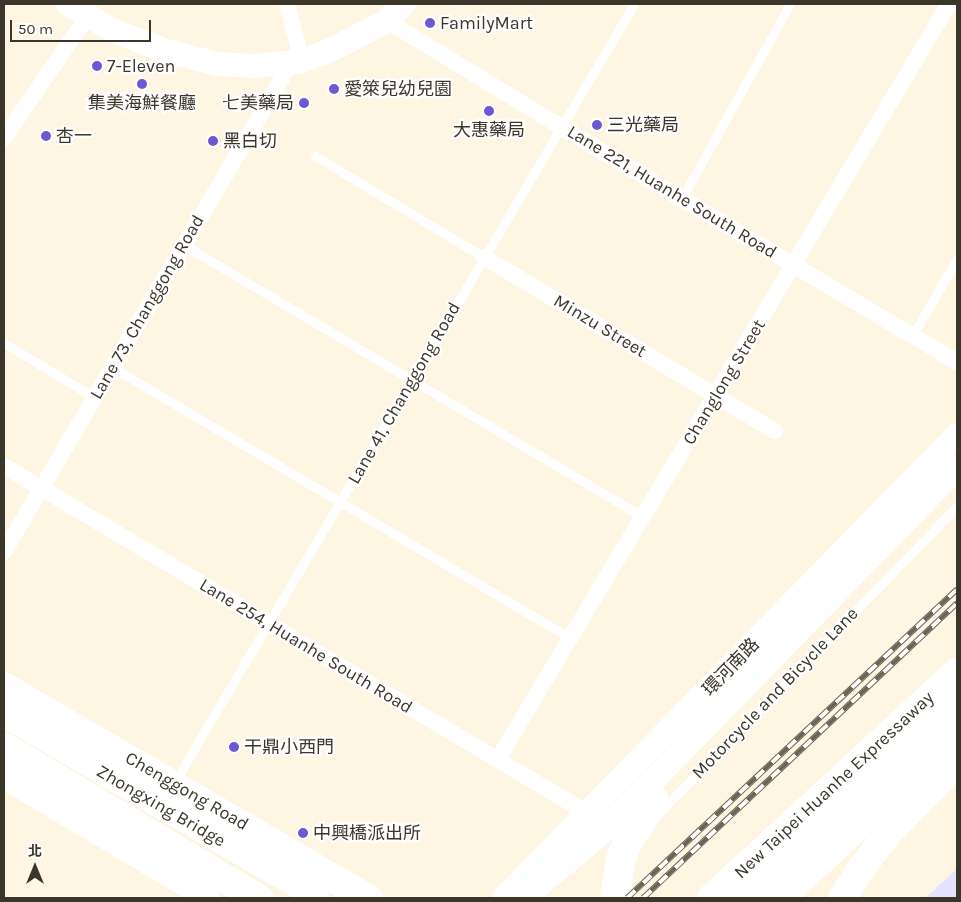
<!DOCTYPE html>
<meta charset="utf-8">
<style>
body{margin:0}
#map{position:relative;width:961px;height:902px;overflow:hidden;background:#fef5e3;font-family:Karla,"Noto Sans TC",sans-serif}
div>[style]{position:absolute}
.green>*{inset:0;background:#e5e4fe}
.lane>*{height:9px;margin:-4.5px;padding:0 4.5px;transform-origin:4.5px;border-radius:4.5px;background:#fff}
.street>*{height:16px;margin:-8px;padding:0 8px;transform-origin:8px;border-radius:8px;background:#fff}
.secondary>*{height:24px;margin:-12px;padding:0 12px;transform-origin:12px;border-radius:12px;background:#fff}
.highway>*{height:28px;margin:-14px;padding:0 14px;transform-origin:14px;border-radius:14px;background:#fff}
.rail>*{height:5.5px;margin-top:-2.75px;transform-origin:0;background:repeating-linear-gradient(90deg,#fff 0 11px,#6b6558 0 22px);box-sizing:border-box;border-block:1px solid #6b6558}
.dots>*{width:14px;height:14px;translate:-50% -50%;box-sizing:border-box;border:2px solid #fff;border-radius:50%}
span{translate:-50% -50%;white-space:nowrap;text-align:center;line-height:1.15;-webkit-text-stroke:4.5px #fff;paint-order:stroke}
.poi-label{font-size:18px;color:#3b362a}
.left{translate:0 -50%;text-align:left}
.right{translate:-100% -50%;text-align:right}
.street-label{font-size:18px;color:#3b362a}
.frame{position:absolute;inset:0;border:5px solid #3b362a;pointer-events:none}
.north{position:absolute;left:10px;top:842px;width:50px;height:50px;-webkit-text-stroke:4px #fff;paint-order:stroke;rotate:0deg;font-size:14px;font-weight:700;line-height:20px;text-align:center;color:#3b362a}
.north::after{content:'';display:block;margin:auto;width:18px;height:22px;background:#3b362a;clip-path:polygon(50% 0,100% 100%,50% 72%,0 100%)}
.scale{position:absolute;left:10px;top:20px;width:141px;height:22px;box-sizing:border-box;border:2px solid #3b362a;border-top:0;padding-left:6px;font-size:15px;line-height:18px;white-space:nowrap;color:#3b362a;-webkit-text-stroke:4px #fff;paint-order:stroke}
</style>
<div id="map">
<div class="green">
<div style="clip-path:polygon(957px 869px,957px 898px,925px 898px)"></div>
</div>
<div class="lane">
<div style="left:315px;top:156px;width:197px;rotate:30.9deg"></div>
<div style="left:682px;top:198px;width:222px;rotate:-60.9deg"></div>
<div style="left:184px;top:245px;width:534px;rotate:30.65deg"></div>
<div style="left:913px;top:335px;width:88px;rotate:-59.9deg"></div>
<div style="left:4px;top:343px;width:105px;rotate:31deg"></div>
<div style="left:112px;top:367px;width:532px;rotate:30.61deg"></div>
<div style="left:4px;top:699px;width:397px;rotate:30deg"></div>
<div style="left:4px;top:760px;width:273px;rotate:30.4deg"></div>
<div style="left:174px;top:783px;width:905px;rotate:-59.44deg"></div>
<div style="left:624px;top:898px;width:35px;rotate:-80deg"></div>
<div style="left:630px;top:864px;width:18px;rotate:-71deg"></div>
<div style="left:636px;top:847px;width:37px;rotate:-57deg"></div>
<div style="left:656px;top:816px;width:432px;rotate:-45.8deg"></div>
</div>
<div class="street">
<div style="left:287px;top:4px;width:59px;rotate:75.3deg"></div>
<div style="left:387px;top:21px;width:204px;rotate:31.3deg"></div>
<div style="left:561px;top:127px;width:460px;rotate:30.7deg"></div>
<div style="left:4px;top:138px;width:147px;rotate:-55.6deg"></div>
<div style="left:484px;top:257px;width:339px;rotate:30.9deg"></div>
<div style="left:4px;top:466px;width:655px;rotate:30.75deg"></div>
<div style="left:567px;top:801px;width:48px;rotate:34deg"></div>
<div style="left:4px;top:552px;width:567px;rotate:-59.59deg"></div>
<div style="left:498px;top:759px;width:879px;rotate:-59.15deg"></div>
</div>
<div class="secondary">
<div style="left:68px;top:4px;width:53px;rotate:30.4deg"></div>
<div style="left:114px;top:31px;width:56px;rotate:21deg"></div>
<div style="left:166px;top:51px;width:54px;rotate:14deg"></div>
<div style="left:218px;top:64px;width:38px;rotate:3deg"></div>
<div style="left:256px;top:66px;width:46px;rotate:-6.2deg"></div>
<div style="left:302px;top:61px;width:33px;rotate:-21deg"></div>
<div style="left:333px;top:49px;width:61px;rotate:-27.4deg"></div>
<div style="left:387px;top:21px;width:24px;rotate:-45deg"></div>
<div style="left:4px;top:684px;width:425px;rotate:30.2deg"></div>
<div style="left:4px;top:715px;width:363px;rotate:30.3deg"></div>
<div style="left:4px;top:744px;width:300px;rotate:30.8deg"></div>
<div style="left:4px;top:777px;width:237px;rotate:30.7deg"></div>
<div style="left:504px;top:898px;width:648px;rotate:-45.63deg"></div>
<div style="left:524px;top:898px;width:109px;rotate:-40.1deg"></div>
<div style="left:607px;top:828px;width:502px;rotate:-45.81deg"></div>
<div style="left:612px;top:898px;width:40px;rotate:-81.5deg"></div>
<div style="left:618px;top:858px;width:34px;rotate:-66deg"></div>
<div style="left:632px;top:827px;width:38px;rotate:-51deg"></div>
</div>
<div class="highway">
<div style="left:711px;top:898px;width:334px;rotate:-42.6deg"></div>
<div style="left:746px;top:898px;width:287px;rotate:-42.6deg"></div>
<div style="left:781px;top:898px;width:241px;rotate:-43deg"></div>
<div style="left:842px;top:898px;width:30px;rotate:-57deg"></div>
<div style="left:858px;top:873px;width:50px;rotate:-53.1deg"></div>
<div style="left:888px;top:833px;width:98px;rotate:-45deg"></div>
</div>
<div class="rail">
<div style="left:627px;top:898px;width:452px;rotate:-43.1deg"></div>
<div style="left:643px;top:898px;width:431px;rotate:-43.2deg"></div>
</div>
<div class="dots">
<div style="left:430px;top:23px;background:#6c58d2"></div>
<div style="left:97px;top:66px;background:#6c58d2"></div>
<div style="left:142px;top:84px;background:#6c58d2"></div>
<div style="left:334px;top:89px;background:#6c58d2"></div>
<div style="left:304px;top:103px;background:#6c58d2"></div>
<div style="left:489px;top:111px;background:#6c58d2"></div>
<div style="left:597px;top:125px;background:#6c58d2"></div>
<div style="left:46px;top:136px;background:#6c58d2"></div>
<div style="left:213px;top:141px;background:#6c58d2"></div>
<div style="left:234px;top:747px;background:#6c58d2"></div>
<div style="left:303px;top:833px;background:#6c58d2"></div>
</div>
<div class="poi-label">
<span class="left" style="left:440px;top:23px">FamilyMart</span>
<span class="left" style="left:107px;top:66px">7-Eleven</span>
<span class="left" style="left:344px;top:89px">愛箂兒幼兒園</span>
<span style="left:142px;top:103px">集美海鮮餐廳</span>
<span class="right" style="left:294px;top:103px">七美藥局</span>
<span class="left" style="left:607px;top:125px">三光藥局</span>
<span style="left:489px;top:130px">大惠藥局</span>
<span class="left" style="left:56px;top:136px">杏一</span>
<span class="left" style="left:223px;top:141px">黑白切</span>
<span class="left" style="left:244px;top:747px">干鼎小西門</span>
<span class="left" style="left:313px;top:833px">中興橋派出所</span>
</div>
<div class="street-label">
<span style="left:672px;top:192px;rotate:31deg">Lane 221, Huanhe South Road</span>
<span style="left:147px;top:307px;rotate:-60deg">Lane 73, Changgong Road</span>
<span style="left:600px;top:326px;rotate:31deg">Minzu Street</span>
<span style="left:724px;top:382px;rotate:-59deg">Changlong Street</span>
<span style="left:404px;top:393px;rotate:-60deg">Lane 41, Changgong Road</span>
<span style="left:306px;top:646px;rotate:31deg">Lane 254, Huanhe South Road</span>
<span style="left:731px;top:667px;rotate:-46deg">環河南路</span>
<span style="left:775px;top:693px;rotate:-46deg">Motorcycle and Bicycle Lane</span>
<span style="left:834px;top:785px;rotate:-43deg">New Taipei Huanhe Expressaway</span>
<span style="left:187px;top:791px;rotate:30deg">Chenggong Road</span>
<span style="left:161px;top:806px;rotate:30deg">Zhongxing Bridge</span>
</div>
<div class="frame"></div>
<div class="north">北</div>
<div class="scale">50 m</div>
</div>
